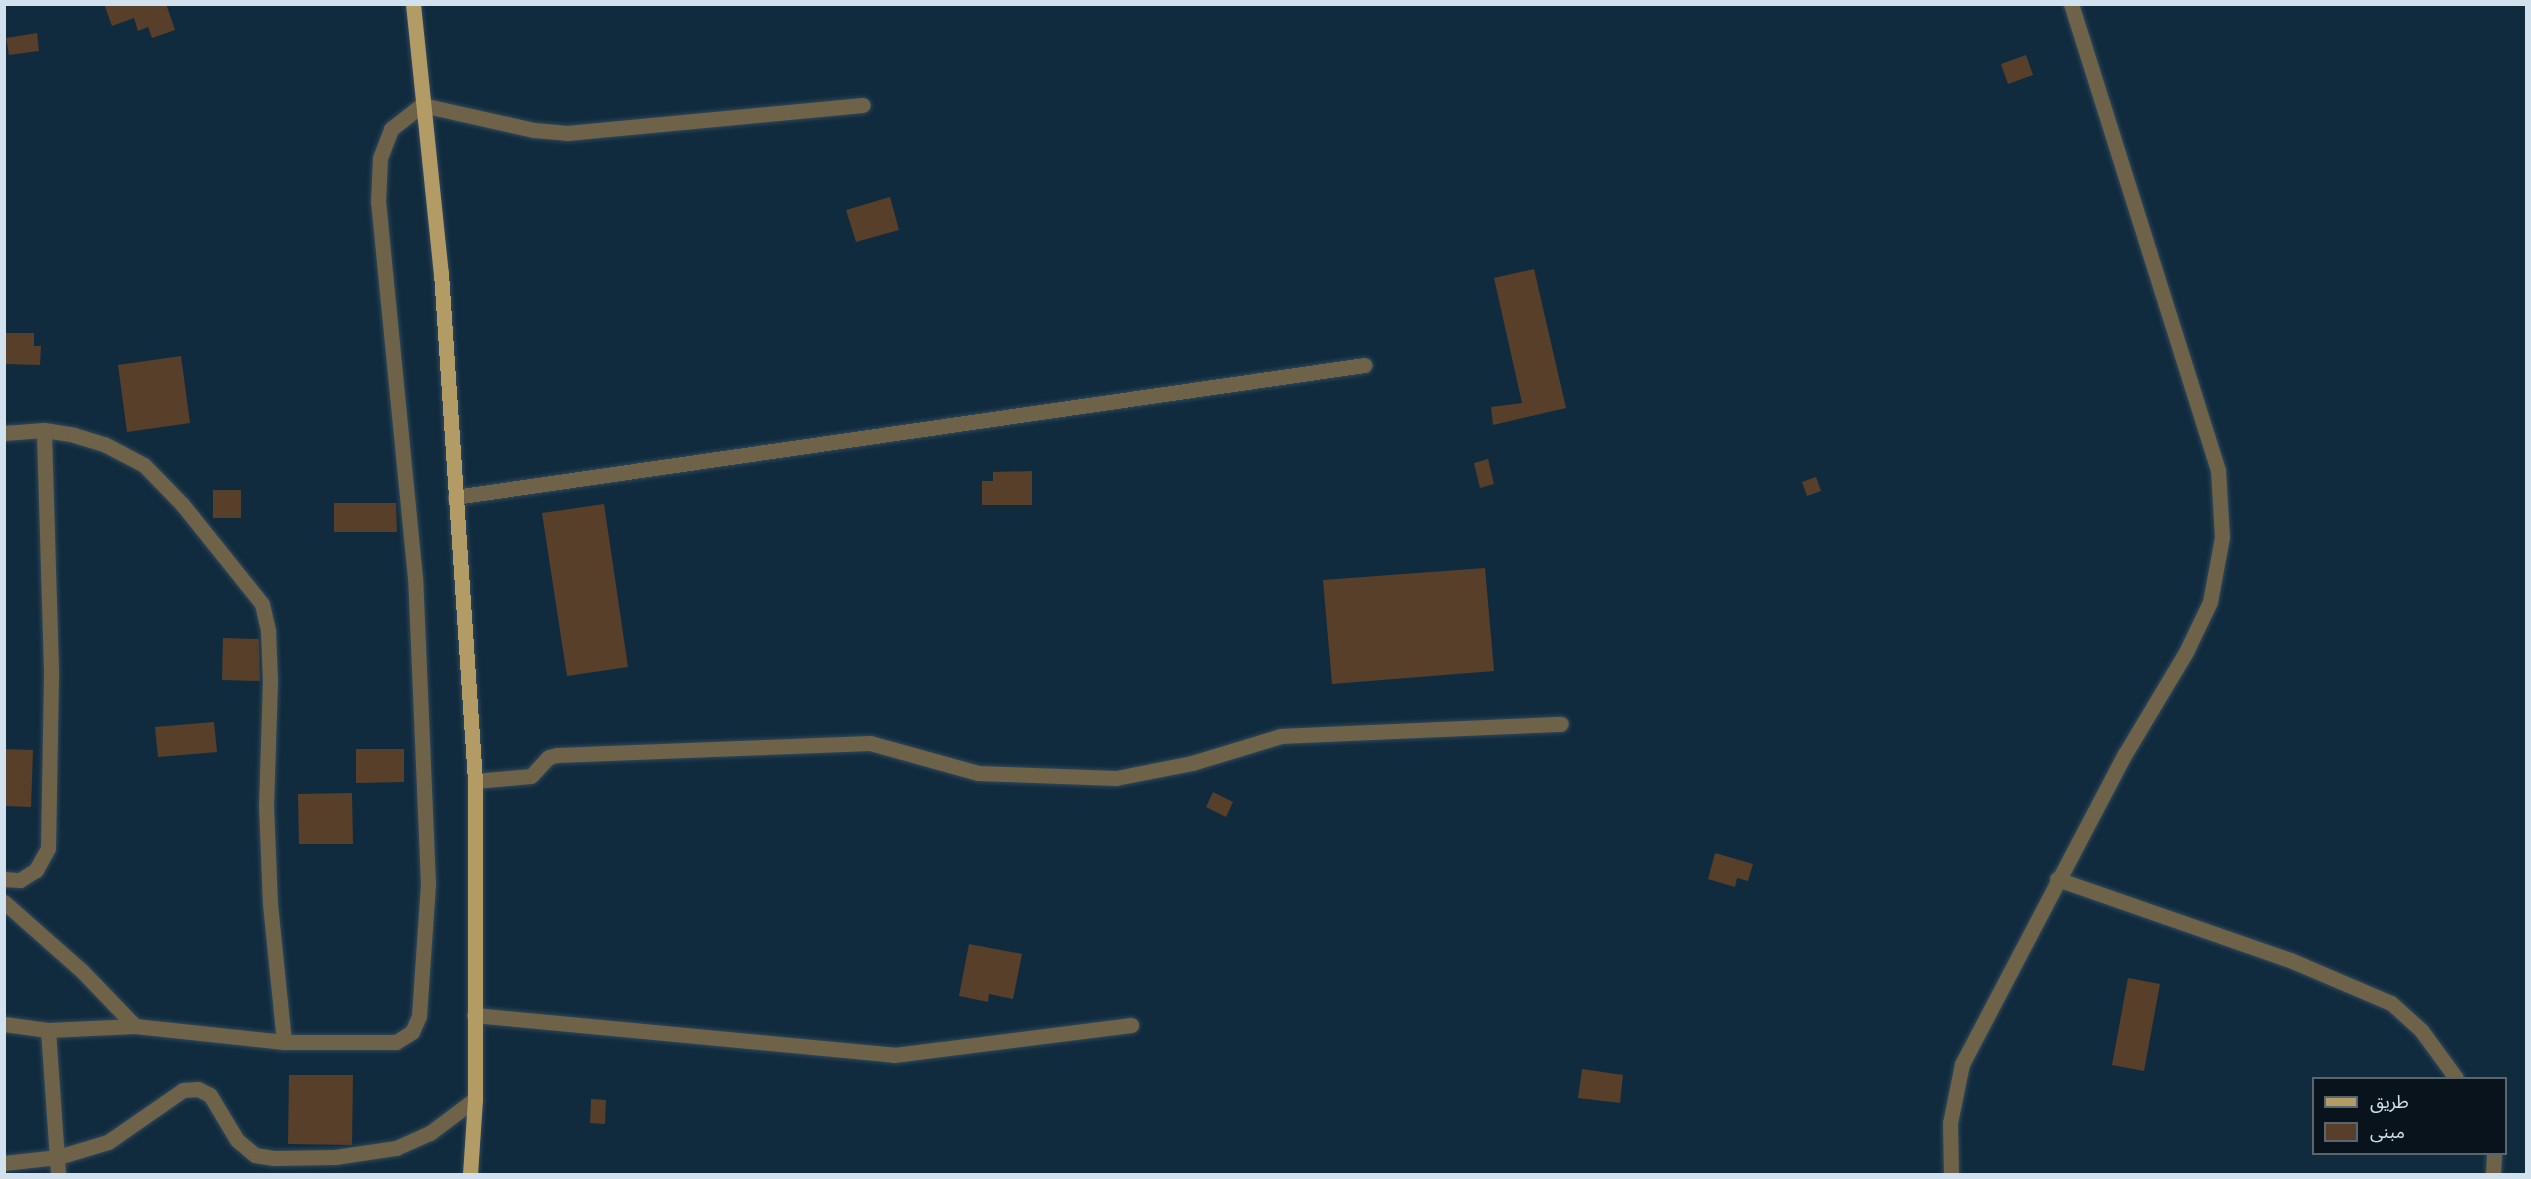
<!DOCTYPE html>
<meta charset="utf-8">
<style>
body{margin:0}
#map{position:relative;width:2531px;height:1179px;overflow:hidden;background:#112b3e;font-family:Bitter,"Noto Sans Arabic",serif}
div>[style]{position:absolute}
.building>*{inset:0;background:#583f2a}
.roads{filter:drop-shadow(0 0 2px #30485a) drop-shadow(0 0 2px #30485a)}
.minor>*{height:15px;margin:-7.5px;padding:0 7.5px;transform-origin:7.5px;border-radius:7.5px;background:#6e6249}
.major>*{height:15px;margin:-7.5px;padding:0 7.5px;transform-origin:7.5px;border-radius:7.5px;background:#b39b66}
span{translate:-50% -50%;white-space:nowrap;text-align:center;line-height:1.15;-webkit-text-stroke:5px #08131b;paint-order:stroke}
.frame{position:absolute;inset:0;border:6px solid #d2e1ee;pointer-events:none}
.legend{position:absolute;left:2312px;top:1077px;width:195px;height:78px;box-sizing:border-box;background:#08131b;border:2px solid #59656f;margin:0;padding:8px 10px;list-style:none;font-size:18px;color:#d2e1ee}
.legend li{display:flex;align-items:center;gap:12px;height:30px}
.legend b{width:30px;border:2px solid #59656f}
</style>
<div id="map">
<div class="building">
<div style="clip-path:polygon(104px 4px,166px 4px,175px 30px,152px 38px,148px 27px,138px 31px,134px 18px,112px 26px)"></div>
<div style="clip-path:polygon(37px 33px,39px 51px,9px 55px,6px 38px)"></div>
<div style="clip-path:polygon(2026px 55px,2033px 75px,2008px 84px,2001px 64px)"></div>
<div style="clip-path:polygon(890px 197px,899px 230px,856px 242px,846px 210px)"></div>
<div style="clip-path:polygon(1534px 269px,1566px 408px,1493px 425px,1491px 407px,1522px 403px,1494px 278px)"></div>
<div style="clip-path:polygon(5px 333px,34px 333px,34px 346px,41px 346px,40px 365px,5px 364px)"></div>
<div style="clip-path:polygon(181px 356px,190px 423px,127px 432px,118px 365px)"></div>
<div style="clip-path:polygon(1488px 459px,1494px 484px,1480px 488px,1474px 463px)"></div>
<div style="clip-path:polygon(1032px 471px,1032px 505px,982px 505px,982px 481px,993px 481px,993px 472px)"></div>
<div style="clip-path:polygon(1816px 477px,1821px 491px,1807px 496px,1802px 482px)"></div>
<div style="clip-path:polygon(213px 490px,241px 490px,241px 518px,213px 518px)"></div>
<div style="clip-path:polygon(334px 503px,396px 503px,397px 532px,334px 532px)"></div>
<div style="clip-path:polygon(604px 504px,628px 667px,567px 676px,542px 513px)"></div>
<div style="clip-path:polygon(1485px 568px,1494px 671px,1332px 684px,1323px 580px)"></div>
<div style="clip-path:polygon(223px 638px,259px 639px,260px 681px,222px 680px)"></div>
<div style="clip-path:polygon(214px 722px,217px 752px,158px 757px,155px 727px)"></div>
<div style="clip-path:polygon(4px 749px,33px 750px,31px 807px,4px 806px)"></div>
<div style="clip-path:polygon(356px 749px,404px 749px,404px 782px,356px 783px)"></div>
<div style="clip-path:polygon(1213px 792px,1233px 802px,1226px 817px,1206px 807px)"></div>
<div style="clip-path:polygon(352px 793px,353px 844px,299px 844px,298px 794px)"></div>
<div style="clip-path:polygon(1715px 853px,1753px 864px,1748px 881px,1737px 878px,1735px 887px,1708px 879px)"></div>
<div style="clip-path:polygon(969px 944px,1022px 954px,1013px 999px,989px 994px,988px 1002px,959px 996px)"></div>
<div style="clip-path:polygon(2128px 978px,2160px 984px,2144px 1071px,2112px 1065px)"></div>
<div style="clip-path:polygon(1582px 1069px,1623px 1075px,1620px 1103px,1578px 1098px)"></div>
<div style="clip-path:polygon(289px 1075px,353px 1075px,352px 1145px,288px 1144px)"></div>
<div style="clip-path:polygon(591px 1099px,606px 1100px,605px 1124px,590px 1123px)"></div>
</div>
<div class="roads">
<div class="minor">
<div style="left:4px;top:433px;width:40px;rotate:-4.3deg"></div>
<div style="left:44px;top:430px;width:30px;rotate:9deg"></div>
<div style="left:74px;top:435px;width:31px;rotate:17deg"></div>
<div style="left:104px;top:444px;width:45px;rotate:27.7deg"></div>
<div style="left:144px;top:465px;width:54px;rotate:45.7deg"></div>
<div style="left:182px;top:504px;width:128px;rotate:51.3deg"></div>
<div style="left:262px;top:604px;width:28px;rotate:77deg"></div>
<div style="left:268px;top:631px;width:49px;rotate:87.7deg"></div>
<div style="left:270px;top:680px;width:125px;rotate:91.8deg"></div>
<div style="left:266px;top:805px;width:99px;rotate:87.7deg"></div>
<div style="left:270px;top:904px;width:139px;rotate:84.2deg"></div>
<div style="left:455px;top:497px;width:919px;rotate:-8.26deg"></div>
<div style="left:475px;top:781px;width:56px;rotate:-5.1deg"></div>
<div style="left:531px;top:776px;width:26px;rotate:-47deg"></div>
<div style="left:549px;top:757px;width:8px;rotate:-14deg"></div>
<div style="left:557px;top:755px;width:313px;rotate:-2.2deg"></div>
<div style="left:870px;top:743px;width:112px;rotate:15.5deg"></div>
<div style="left:978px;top:773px;width:138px;rotate:2.1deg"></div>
<div style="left:1116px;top:778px;width:77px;rotate:-11.2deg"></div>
<div style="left:1192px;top:763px;width:93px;rotate:-16.9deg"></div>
<div style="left:1281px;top:736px;width:280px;rotate:-2.5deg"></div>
<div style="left:4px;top:879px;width:16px;rotate:4deg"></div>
<div style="left:20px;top:880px;width:19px;rotate:-32deg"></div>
<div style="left:36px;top:870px;width:25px;rotate:-61deg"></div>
<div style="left:48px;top:848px;width:179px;rotate:-89deg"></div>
<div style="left:51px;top:669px;width:239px;rotate:-91.7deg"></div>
<div style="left:2057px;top:879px;width:247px;rotate:19.2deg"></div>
<div style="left:2290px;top:960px;width:110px;rotate:23.1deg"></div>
<div style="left:2391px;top:1003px;width:40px;rotate:42deg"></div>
<div style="left:2421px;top:1030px;width:59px;rotate:53.9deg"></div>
<div style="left:4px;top:902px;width:104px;rotate:41.5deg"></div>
<div style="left:82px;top:971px;width:76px;rotate:46.1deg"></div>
<div style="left:474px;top:1015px;width:422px;rotate:5.4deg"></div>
<div style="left:894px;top:1055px;width:239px;rotate:-7.2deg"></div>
<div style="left:4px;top:1024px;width:44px;rotate:7.8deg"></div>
<div style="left:48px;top:1030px;width:87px;rotate:-2.6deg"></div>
<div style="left:135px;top:1026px;width:150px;rotate:6.1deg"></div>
<div style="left:284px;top:1042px;width:112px"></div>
<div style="left:396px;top:1042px;width:19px;rotate:-32deg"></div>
<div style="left:412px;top:1032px;width:17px;rotate:-66deg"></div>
<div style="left:419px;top:1016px;width:132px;rotate:-86.1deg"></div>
<div style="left:428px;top:884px;width:306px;rotate:-92.4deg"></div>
<div style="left:415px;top:578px;width:378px;rotate:-95.6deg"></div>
<div style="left:378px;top:202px;width:44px;rotate:-87.4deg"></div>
<div style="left:380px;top:158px;width:31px;rotate:-69deg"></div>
<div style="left:391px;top:129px;width:39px;rotate:-38deg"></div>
<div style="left:422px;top:105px;width:115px;rotate:12.6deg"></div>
<div style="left:534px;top:130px;width:33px;rotate:5deg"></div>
<div style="left:567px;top:133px;width:297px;rotate:-5.4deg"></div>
<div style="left:48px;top:1030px;width:144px;rotate:86deg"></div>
<div style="left:4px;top:1163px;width:54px;rotate:-6.3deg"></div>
<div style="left:58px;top:1157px;width:52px;rotate:-16.7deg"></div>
<div style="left:108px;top:1142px;width:91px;rotate:-34.7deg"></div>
<div style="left:183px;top:1090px;width:15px;rotate:-4deg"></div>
<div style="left:198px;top:1089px;width:13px;rotate:27deg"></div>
<div style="left:210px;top:1095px;width:52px;rotate:59deg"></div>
<div style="left:237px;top:1140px;width:23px;rotate:40deg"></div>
<div style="left:255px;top:1155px;width:19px;rotate:9deg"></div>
<div style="left:274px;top:1158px;width:61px;rotate:-0.9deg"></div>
<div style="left:335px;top:1157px;width:62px;rotate:-8.4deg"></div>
<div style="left:396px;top:1148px;width:37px;rotate:-24deg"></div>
<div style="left:430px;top:1133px;width:56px;rotate:-37.1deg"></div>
<div style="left:1951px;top:1174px;width:51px;rotate:-91.1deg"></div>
<div style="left:1950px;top:1123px;width:60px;rotate:-78.5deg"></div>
<div style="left:1962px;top:1064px;width:350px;rotate:-62.3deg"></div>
<div style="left:2125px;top:754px;width:119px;rotate:-59.1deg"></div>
<div style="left:2186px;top:652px;width:55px;rotate:-64.4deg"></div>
<div style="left:2210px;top:602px;width:66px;rotate:-79.5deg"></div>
<div style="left:2222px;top:537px;width:67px;rotate:-93.4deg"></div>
<div style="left:2218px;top:470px;width:489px;rotate:-107.5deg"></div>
<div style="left:2493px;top:1174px;width:20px;rotate:-87deg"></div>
</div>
<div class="major">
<div style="left:413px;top:4px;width:270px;rotate:84.1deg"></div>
<div style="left:441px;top:273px;width:509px;rotate:86.17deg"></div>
<div style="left:475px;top:781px;width:318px;rotate:90deg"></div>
<div style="left:475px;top:1099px;width:75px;rotate:93.8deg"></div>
</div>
</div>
<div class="frame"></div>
<ul class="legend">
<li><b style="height:8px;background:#b39b66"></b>طريق</li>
<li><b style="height:16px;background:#583f2a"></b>مبنى</li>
</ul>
</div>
